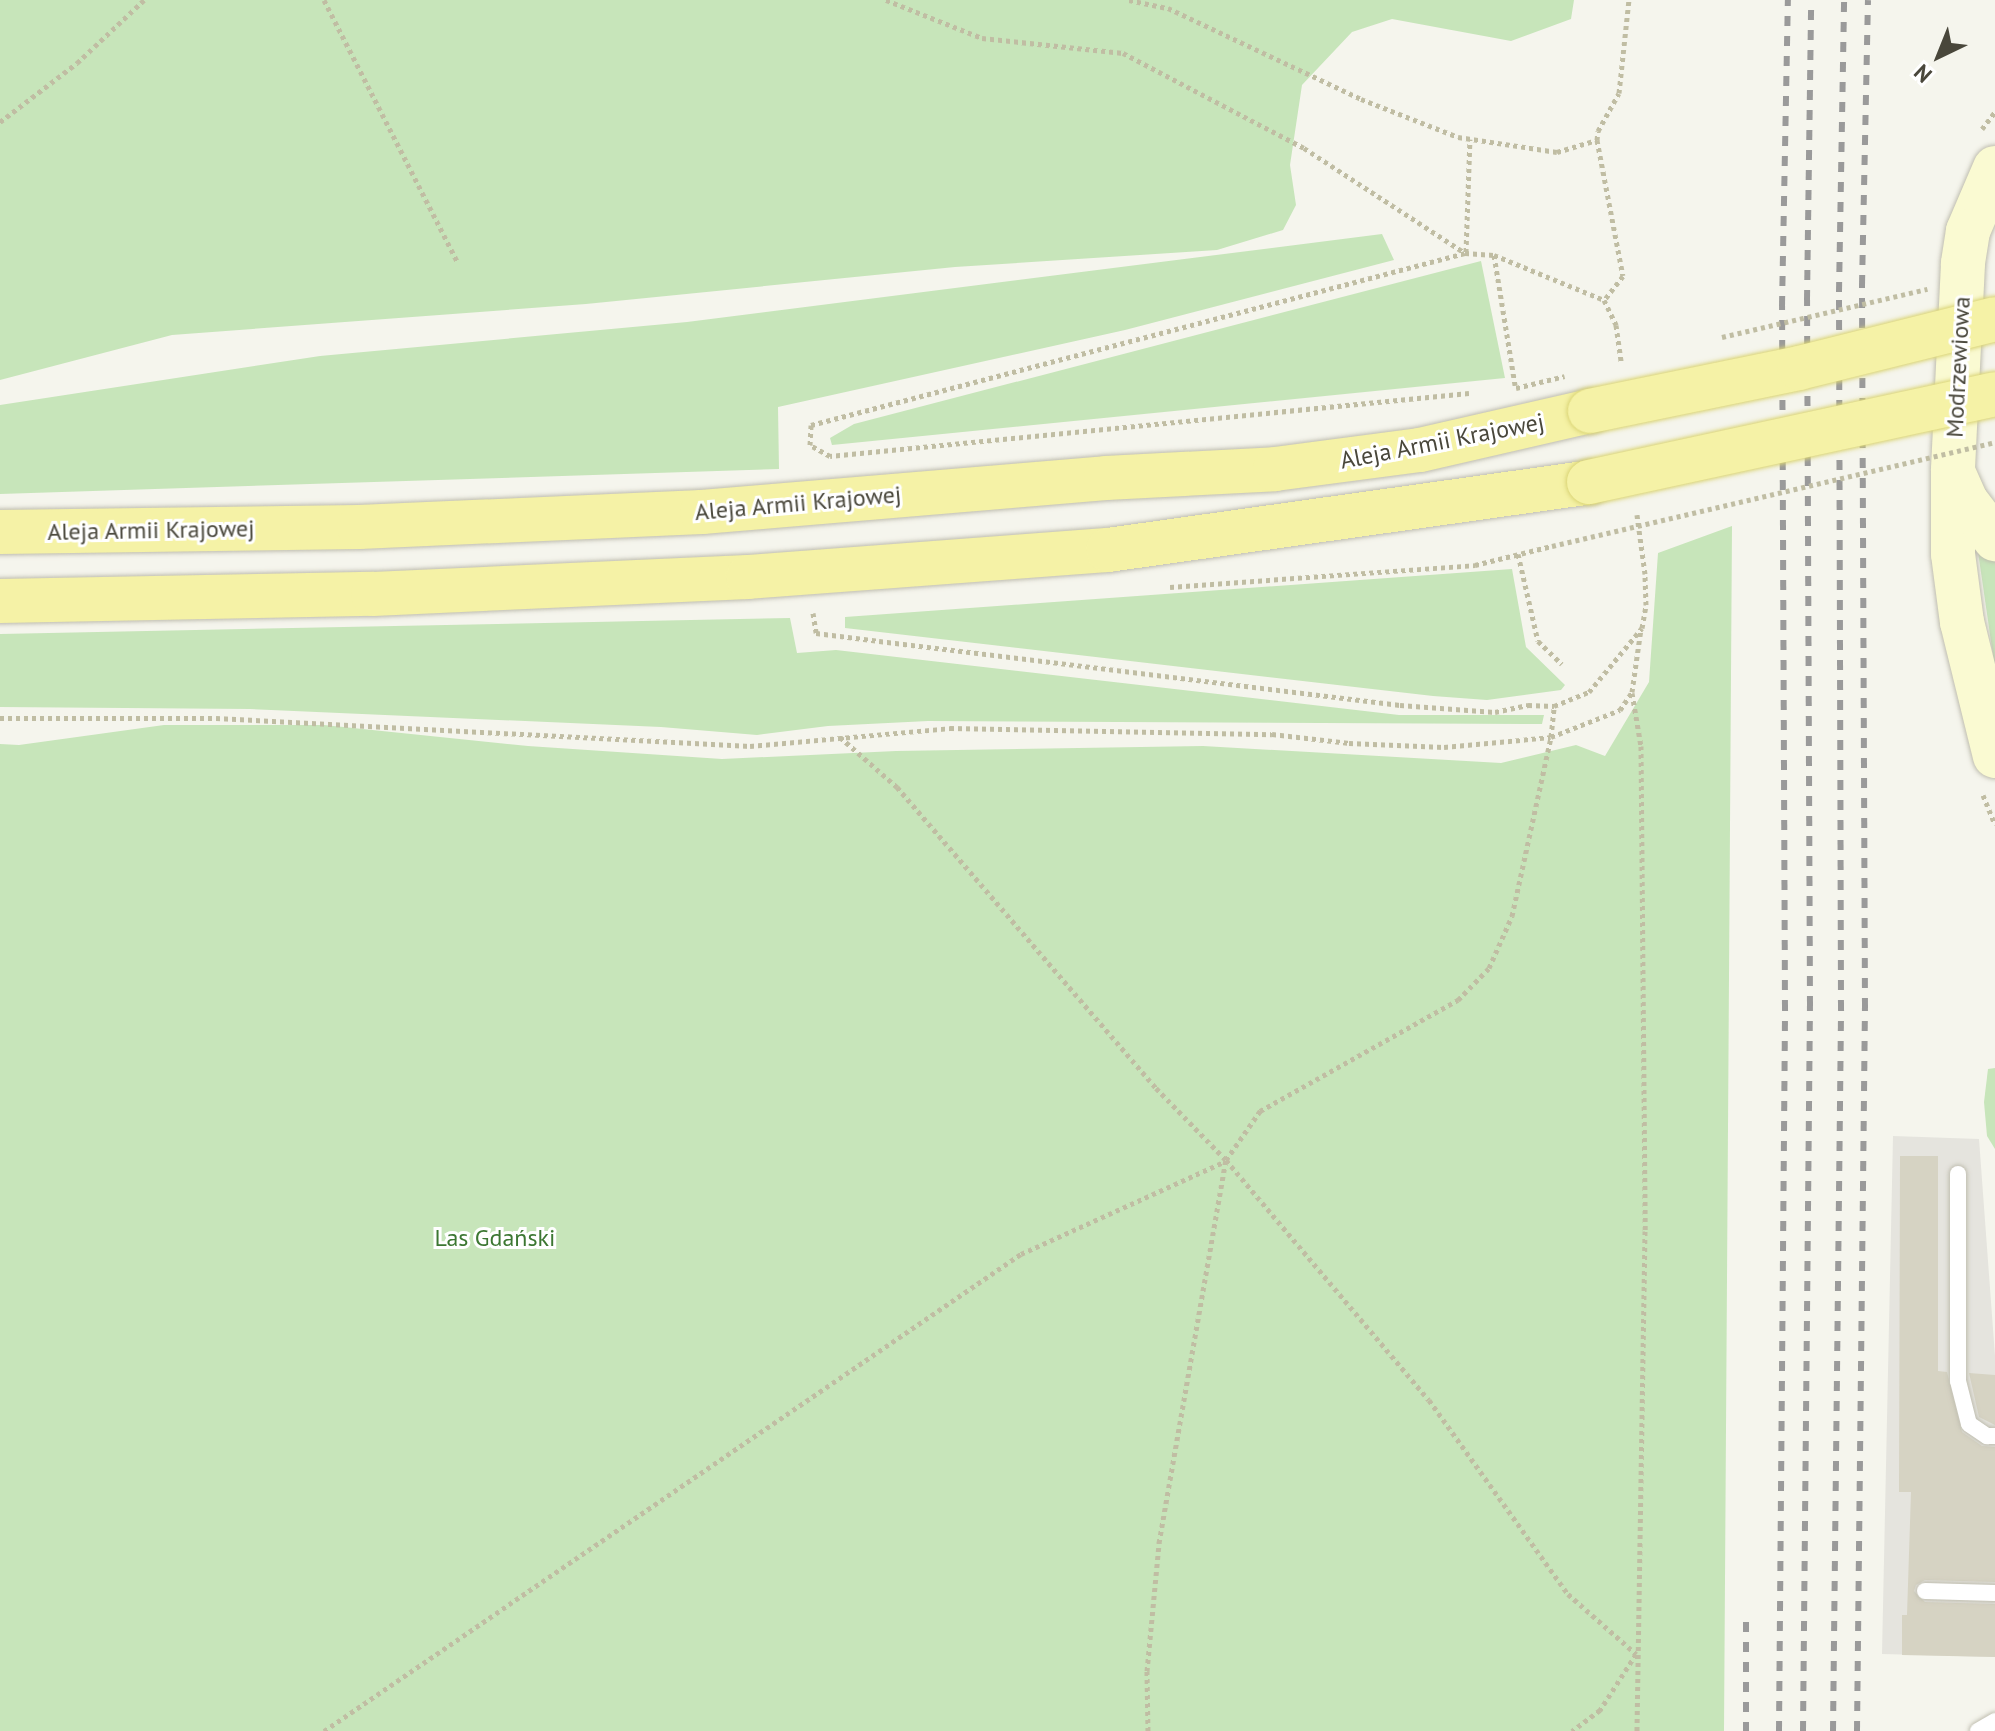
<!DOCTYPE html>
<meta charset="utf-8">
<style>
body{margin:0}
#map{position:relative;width:1995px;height:1731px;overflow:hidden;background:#f5f5ed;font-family:"PT Sans",sans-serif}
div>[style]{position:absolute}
.industrial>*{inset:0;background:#e5e4de}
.green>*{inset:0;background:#c7e5ba}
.building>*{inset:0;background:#d6d3c3}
.path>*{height:5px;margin-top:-2.5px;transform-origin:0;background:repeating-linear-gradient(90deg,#c0bda3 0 4px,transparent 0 8px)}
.roads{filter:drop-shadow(0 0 2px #c0beb0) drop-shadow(0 0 2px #c0beb0)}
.lane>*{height:16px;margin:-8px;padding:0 8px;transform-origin:8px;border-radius:8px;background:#fff}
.secondary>*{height:44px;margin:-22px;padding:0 22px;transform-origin:22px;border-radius:22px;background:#fafad2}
.primary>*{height:44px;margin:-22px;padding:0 22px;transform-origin:22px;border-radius:22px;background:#f5f2a6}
.rail>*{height:6px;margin-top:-3px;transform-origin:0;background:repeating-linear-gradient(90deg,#9a9a9a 0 10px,transparent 0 20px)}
.path-bridge>*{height:5px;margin-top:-2.5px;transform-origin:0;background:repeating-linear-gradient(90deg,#c0bda3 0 4px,transparent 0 8px)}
.bridges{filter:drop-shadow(0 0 2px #dad476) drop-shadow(0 0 2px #dad476)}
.primary-bridge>*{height:44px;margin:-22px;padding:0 22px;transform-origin:22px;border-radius:22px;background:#f5f2a6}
span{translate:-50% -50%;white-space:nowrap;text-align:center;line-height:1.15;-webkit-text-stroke:6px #fff;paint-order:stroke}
.street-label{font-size:24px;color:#49473b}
.park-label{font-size:24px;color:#3c7732}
.north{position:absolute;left:1899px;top:16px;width:80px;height:80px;-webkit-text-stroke:6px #fff;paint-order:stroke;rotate:223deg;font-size:22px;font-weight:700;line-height:32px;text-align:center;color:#49473b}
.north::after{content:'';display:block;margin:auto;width:28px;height:36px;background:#49473b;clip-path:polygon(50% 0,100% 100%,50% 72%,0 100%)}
</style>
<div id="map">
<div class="industrial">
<div style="clip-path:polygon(1893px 1136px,1979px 1139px,1995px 1356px,1995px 1657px,1882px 1654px)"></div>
</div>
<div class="green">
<div style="clip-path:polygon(0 0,1574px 0,1571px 19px,1511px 41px,1392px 19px,1352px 32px,1302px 85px,1290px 165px,1296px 205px,1283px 230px,1217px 250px,955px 267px,586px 304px,172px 335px,0 380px)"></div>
<div style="clip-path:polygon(1382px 234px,1394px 260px,1125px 330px,778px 407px,779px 469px,0 494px,0 405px,320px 356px,687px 322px)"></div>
<div style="clip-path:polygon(1481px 261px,1505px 378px,832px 445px,830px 438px,854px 424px)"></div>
<div style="clip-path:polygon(1732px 526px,1724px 1731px,0 1731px,0 744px,19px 745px,164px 725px,324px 725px,528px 746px,722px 759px,896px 751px,1203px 746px,1501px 763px,1576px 745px,1605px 756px,1649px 682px,1658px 553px)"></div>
<div style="clip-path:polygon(1977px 545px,1995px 562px,1995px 669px)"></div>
<div style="clip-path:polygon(1512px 569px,1526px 647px,1565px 685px,1561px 690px,1487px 700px,1433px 696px,845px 628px,845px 617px)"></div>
<div style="clip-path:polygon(790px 618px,797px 653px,836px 650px,1399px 715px,1544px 715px,1542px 724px,928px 721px,828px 726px,757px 735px,661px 727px,250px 709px,0 707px,0 634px)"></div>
<div style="clip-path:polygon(1995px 1068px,1995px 1149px,1987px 1136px,1984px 1102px,1988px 1069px)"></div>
</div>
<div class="building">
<div style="clip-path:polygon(1900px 1156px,1938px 1156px,1938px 1371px,1947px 1372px,1962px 1432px,1982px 1446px,1995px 1447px,1995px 1582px,1925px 1580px,1916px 1585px,1914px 1591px,1925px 1602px,1995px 1604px,1995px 1657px,1902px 1655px,1902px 1615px,1907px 1615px,1911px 1492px,1899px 1492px)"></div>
<div style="clip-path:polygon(1969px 1373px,1995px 1375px,1995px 1425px,1979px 1417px)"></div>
</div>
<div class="path">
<div style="left:324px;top:0;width:293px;rotate:63deg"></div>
<div style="left:886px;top:0;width:103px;rotate:21.6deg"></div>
<div style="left:982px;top:38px;width:142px;rotate:6.1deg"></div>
<div style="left:1123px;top:53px;width:204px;rotate:27.7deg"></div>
<div style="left:1304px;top:148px;width:192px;rotate:33.1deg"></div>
<div style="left:1129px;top:0;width:40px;rotate:12deg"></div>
<div style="left:1168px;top:8px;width:213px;rotate:25.2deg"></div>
<div style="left:1361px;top:99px;width:104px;rotate:21.4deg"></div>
<div style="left:1458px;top:137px;width:100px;rotate:8.6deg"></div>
<div style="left:1557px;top:152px;width:42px;rotate:-16.7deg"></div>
<div style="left:1597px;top:140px;width:9px;rotate:-84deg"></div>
<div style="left:1598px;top:131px;width:43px;rotate:-61.1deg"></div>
<div style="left:1619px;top:93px;width:94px;rotate:-83.9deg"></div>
<div style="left:0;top:122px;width:97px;rotate:-37.5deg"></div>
<div style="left:77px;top:63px;width:92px;rotate:-43.2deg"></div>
<div style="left:1982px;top:129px;width:21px;rotate:-53deg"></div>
<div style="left:1597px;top:140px;width:138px;rotate:79.2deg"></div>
<div style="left:1623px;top:276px;width:31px;rotate:128deg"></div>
<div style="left:1466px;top:252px;width:113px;rotate:-88deg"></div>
<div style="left:1494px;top:255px;width:132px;rotate:80.8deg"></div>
<div style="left:1469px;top:393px;width:642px;rotate:174.37deg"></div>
<div style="left:830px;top:456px;width:23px;rotate:-151deg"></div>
<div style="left:810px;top:445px;width:20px;rotate:-87deg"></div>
<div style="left:811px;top:425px;width:676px;rotate:-14.73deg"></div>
<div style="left:1465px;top:253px;width:29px;rotate:4deg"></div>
<div style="left:1494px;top:255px;width:119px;rotate:22.2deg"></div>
<div style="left:1604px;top:300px;width:28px;rotate:64deg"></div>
<div style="left:1616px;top:325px;width:37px;rotate:82deg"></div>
<div style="left:1518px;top:554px;width:89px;rotate:77.1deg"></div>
<div style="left:1538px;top:641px;width:33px;rotate:44deg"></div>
<div style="left:1170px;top:587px;width:306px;rotate:-4.1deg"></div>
<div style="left:1475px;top:565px;width:79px;rotate:-13.9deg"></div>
<div style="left:813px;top:613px;width:20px;rotate:81deg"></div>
<div style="left:816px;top:633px;width:64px;rotate:7.2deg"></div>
<div style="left:879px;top:641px;width:525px;rotate:7deg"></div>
<div style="left:1400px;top:705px;width:95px;rotate:4.2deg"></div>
<div style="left:1495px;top:712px;width:34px;rotate:-12deg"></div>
<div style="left:1528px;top:705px;width:26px;rotate:2deg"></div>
<div style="left:1554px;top:706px;width:38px;rotate:-22deg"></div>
<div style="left:1589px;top:692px;width:83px;rotate:-50.4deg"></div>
<div style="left:1642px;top:628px;width:23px;rotate:-80deg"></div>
<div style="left:1646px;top:605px;width:31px;rotate:-92deg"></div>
<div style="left:1645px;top:574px;width:60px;rotate:-97.7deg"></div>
<div style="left:1632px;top:693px;width:54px;rotate:80.4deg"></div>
<div style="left:1641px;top:746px;width:485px;rotate:89.5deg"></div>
<div style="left:1645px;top:1231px;width:500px;rotate:90.92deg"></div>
<div style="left:0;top:718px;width:216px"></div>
<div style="left:216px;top:718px;width:535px;rotate:3deg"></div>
<div style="left:750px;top:746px;width:201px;rotate:-5.1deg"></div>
<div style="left:950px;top:728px;width:322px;rotate:1.1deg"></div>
<div style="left:1272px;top:734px;width:78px;rotate:6.7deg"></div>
<div style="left:1349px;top:743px;width:95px;rotate:2.4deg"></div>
<div style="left:1444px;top:747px;width:107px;rotate:-5.3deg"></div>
<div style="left:1551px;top:737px;width:74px;rotate:-21.4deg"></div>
<div style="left:1620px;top:710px;width:22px;rotate:-56deg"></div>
<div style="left:1632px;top:692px;width:64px;rotate:-81.9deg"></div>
<div style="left:840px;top:737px;width:76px;rotate:41.3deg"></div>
<div style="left:897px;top:787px;width:397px;rotate:49.3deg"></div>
<div style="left:1156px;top:1088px;width:100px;rotate:45.8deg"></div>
<div style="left:1226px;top:1160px;width:314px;rotate:49.8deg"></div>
<div style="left:1429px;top:1400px;width:239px;rotate:54.4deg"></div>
<div style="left:1568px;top:1594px;width:91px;rotate:41.4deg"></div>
<div style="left:1636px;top:1654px;width:67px;rotate:122.7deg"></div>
<div style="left:1600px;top:1710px;width:35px;rotate:143deg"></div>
<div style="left:1983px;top:795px;width:32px;rotate:68deg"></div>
<div style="left:324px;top:1731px;width:845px;rotate:-34.39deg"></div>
<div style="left:1021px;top:1254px;width:225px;rotate:-24.4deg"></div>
<div style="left:1148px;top:1731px;width:60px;rotate:-91deg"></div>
<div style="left:1147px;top:1671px;width:129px;rotate:-84.6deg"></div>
<div style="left:1159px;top:1543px;width:389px;rotate:-80.1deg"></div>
<div style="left:1226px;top:1160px;width:60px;rotate:-55.2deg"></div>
<div style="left:1260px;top:1111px;width:227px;rotate:-29.3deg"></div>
<div style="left:1458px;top:1000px;width:45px;rotate:-45.9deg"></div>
<div style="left:1489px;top:968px;width:57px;rotate:-66.1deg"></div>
<div style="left:1512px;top:916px;width:183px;rotate:-77.7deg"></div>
<div style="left:1551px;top:737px;width:31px;rotate:-84deg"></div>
</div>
<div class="roads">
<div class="lane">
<div style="left:1958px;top:1174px;width:207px;rotate:90deg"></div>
<div style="left:1958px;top:1381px;width:44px;rotate:75.7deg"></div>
<div style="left:1969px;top:1424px;width:22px;rotate:34deg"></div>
<div style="left:1987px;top:1436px;width:8px"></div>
<div style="left:1925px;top:1591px;width:70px;rotate:1.6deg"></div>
<div style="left:1978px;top:1731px;width:20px;rotate:-30deg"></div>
</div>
<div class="secondary">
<div style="left:1995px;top:168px;width:69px;rotate:113.2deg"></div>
<div style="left:1968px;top:231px;width:33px;rotate:99deg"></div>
<div style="left:1963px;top:264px;width:207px;rotate:92.8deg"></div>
<div style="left:1953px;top:471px;width:83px;rotate:90deg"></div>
<div style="left:1953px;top:554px;width:69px;rotate:82.5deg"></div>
<div style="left:1962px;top:622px;width:138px;rotate:76.2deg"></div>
<div style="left:1954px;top:474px;width:30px;rotate:66deg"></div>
<div style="left:1966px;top:501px;width:48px;rotate:52.7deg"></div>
</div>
<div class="primary">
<div style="left:0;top:532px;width:359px;rotate:-0.8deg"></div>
<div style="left:359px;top:527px;width:343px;rotate:-2.5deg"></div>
<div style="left:702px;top:512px;width:405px;rotate:-4.8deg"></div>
<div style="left:1106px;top:478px;width:169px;rotate:-3deg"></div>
<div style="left:1275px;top:469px;width:146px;rotate:-7.5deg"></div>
<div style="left:1420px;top:450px;width:174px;rotate:-12.9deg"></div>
<div style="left:0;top:601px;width:373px;rotate:-1.1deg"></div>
<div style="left:373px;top:594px;width:375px;rotate:-2.6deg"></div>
<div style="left:748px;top:577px;width:361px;rotate:-4.3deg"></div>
<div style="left:1108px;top:550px;width:486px;rotate:-8deg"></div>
</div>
</div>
<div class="rail">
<div style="left:1746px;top:1622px;width:109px;rotate:90deg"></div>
<div style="left:1779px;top:1731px;width:721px;rotate:-89.52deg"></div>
<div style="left:1785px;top:1010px;width:704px;rotate:-90.24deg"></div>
<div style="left:1782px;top:306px;width:306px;rotate:-88.9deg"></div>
<div style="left:1803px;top:1731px;width:725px;rotate:-89.45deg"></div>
<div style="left:1810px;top:1006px;width:706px;rotate:-90.24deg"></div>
<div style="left:1807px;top:300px;width:300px;rotate:-89.2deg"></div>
<div style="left:1833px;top:1731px;width:721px;rotate:-89.36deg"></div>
<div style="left:1841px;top:1010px;width:718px;rotate:-90.16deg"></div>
<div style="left:1839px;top:292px;width:292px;rotate:-89deg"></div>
<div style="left:1857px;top:1731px;width:723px;rotate:-89.37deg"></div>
<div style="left:1865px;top:1008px;width:723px;rotate:-90.24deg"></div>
<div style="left:1862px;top:285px;width:285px;rotate:-88.8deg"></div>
</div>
<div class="path-bridge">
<div style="left:1722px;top:337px;width:211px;rotate:-13.2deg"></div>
<div style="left:1516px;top:388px;width:50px;rotate:-13.8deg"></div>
<div style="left:1552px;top:546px;width:455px;rotate:-13.2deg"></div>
</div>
<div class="bridges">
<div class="primary-bridge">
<div style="left:1590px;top:411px;width:213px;rotate:-11.6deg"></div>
<div style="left:1799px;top:368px;width:202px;rotate:-14deg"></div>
<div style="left:1589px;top:482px;width:415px;rotate:-12.2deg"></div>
</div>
</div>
<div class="street-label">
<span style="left:1958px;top:367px;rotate:-87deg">Modrzewiowa</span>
<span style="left:1442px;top:441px;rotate:-11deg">Aleja Armii Krajowej</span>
<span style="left:798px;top:503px;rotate:-5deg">Aleja Armii Krajowej</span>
<span style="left:151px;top:530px;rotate:-1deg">Aleja Armii Krajowej</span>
</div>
<div class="park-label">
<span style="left:495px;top:1238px">Las Gdański</span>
</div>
<div class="north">N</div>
</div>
